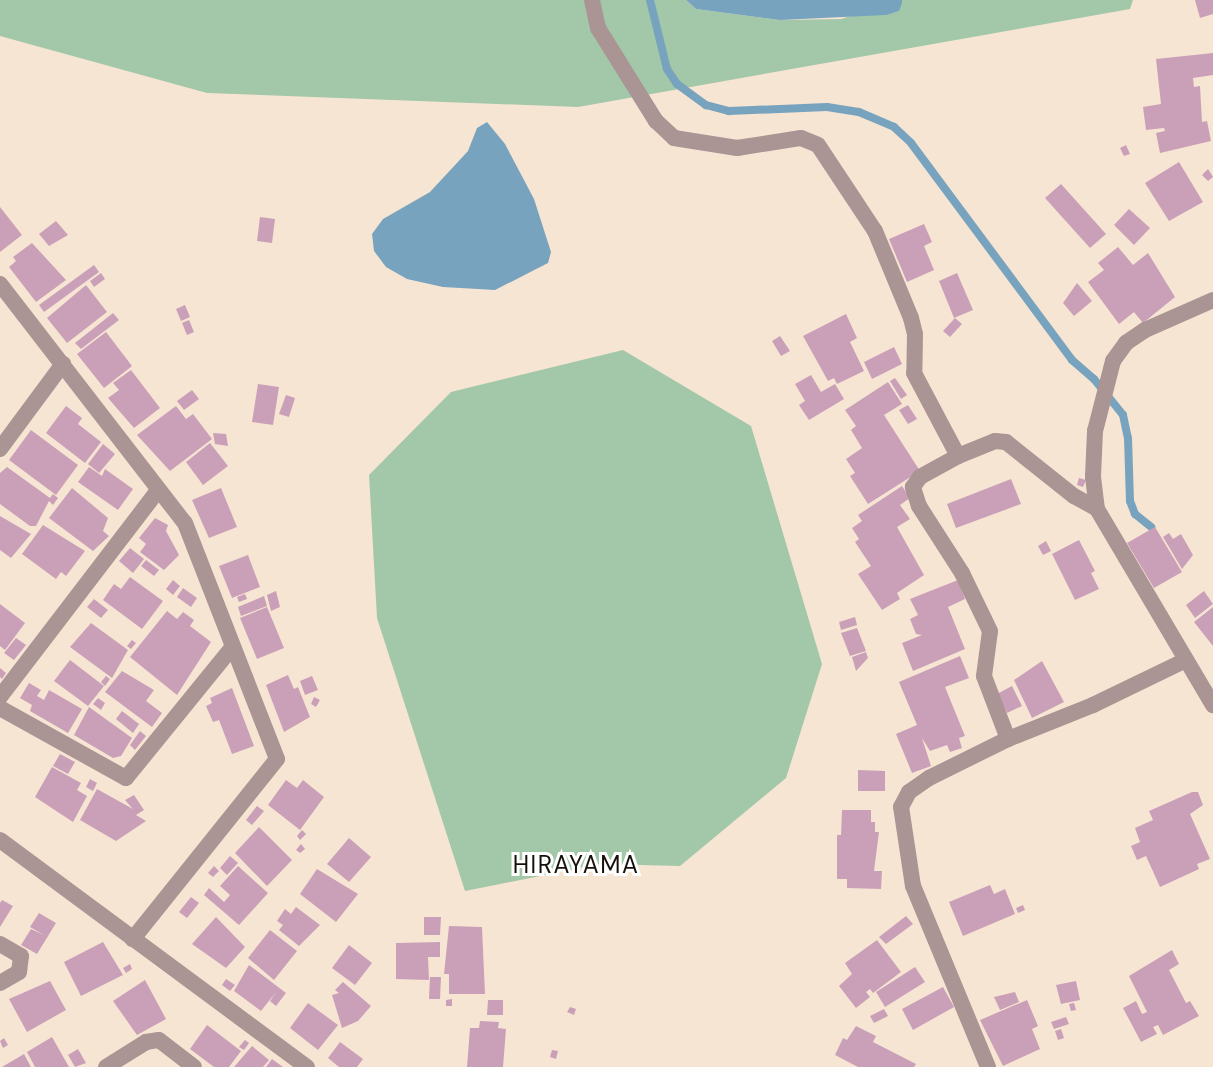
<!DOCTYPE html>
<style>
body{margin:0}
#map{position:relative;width:1213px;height:1067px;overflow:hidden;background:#f7e5d3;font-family:"DM Sans",sans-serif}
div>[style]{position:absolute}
.green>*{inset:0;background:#a2c8a9}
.water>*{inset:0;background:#78a3be}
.stream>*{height:8px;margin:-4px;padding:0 4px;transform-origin:4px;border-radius:4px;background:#78a3be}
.building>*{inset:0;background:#caa0b9}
.minor>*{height:16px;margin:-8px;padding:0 8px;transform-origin:8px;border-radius:8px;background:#aa9494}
span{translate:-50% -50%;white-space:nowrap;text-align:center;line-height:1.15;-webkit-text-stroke:6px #fff;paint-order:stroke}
.quarter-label{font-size:24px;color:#16100a;letter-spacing:1.5px}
</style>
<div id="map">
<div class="green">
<div style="clip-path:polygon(0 0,686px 0,696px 9px,780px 20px,841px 19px,902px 0,1133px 0,1130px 9px,578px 107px,207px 93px,0 36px)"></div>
<div style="clip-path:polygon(623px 350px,751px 426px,822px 664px,786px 778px,680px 866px,600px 864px,465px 891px,377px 618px,369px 475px,451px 392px)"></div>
</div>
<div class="water">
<div style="clip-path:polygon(686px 0,902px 0,902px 3px,899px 11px,886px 15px,780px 20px,696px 9px)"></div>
<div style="clip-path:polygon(487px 122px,505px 144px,534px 199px,551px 252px,548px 263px,495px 290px,443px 287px,407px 279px,386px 267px,374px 251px,372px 234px,383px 219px,430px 192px,468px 151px,477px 128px)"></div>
</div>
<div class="stream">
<div style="left:650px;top:0;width:71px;rotate:76.2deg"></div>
<div style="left:667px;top:69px;width:18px;rotate:56deg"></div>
<div style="left:677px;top:84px;width:36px;rotate:36deg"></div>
<div style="left:706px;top:105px;width:24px;rotate:15deg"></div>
<div style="left:729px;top:111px;width:98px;rotate:-2.3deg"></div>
<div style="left:827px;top:107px;width:32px;rotate:9deg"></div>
<div style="left:859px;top:112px;width:38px;rotate:23deg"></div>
<div style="left:894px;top:127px;width:23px;rotate:43deg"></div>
<div style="left:911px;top:143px;width:270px;rotate:53.4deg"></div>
<div style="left:1072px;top:360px;width:29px;rotate:41deg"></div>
<div style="left:1094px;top:379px;width:46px;rotate:51.1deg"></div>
<div style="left:1123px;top:415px;width:24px;rotate:78deg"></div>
<div style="left:1128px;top:438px;width:63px;rotate:88.2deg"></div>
<div style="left:1130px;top:501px;width:14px;rotate:69deg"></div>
<div style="left:1135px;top:514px;width:21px;rotate:39deg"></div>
</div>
<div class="building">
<div style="clip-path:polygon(1195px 0,1213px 0,1213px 14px,1200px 18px)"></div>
<div style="clip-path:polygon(1213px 53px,1213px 75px,1193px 78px,1194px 87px,1200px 86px,1202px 122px,1207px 121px,1211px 141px,1160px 153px,1156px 133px,1165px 131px,1164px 128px,1146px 130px,1143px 107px,1161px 104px,1156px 59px)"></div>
<div style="clip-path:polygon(1126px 145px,1130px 154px,1124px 156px,1120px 148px)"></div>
<div style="clip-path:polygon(1179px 162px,1203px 202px,1169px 221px,1145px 183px)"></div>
<div style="clip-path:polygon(1208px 169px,1213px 177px,1208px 181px,1202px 175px)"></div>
<div style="clip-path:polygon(1061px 184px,1106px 234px,1090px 248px,1045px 198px)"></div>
<div style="clip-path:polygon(0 207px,22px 235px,0 252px)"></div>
<div style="clip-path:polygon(1129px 209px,1150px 228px,1134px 245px,1114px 225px)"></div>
<div style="clip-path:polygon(260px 217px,275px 219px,272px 243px,257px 241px)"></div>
<div style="clip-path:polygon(56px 221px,68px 235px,49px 246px,39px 234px)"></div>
<div style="clip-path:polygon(924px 224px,932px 242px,924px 246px,934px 270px,907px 282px,889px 239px)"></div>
<div style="clip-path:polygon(32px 243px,66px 280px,36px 302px,9px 267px,16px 261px,13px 257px)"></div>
<div style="clip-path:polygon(1118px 247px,1133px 265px,1148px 253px,1175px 297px,1143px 323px,1134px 312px,1119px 324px,1088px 282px,1104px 270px,1098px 263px)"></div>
<div style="clip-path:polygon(94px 265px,99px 272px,44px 312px,39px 305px)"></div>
<div style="clip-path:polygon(101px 273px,105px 279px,94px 287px,90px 281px)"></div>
<div style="clip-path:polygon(957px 273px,973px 310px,954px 318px,939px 281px)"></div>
<div style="clip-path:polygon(1077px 283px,1092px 301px,1074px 316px,1063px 303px)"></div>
<div style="clip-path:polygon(86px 285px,107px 312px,67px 343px,47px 318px)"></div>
<div style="clip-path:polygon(185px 305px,190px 317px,181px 321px,176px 309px)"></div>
<div style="clip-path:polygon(113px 313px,119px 320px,81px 349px,75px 343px)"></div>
<div style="clip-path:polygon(846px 314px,857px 338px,850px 342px,864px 371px,837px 384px,834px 378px,828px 381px,803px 336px)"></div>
<div style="clip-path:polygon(955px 318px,962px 324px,950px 337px,943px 331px)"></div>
<div style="clip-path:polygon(189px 320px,194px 332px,187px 335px,182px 323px)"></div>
<div style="clip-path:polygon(106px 332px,132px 366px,104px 388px,77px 354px)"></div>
<div style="clip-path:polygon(780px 336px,790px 351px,781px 356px,772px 341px)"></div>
<div style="clip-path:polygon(894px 347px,902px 364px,872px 379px,864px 362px)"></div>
<div style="clip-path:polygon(131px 370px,160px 408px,134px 428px,108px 398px,119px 390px,113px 383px)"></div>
<div style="clip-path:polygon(811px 375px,821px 392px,835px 384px,844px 399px,809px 420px,799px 405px,805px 401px,795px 384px)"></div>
<div style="clip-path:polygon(895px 378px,907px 395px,901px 399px,890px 381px)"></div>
<div style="clip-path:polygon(888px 382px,902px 404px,884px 415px,920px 471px,868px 504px,850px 476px,855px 473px,846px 459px,862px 448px,851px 430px,856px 426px,845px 410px)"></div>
<div style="clip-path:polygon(258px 384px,279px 387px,273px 425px,252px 422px)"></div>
<div style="clip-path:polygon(192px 390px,199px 399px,184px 410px,177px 401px)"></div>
<div style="clip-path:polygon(286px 395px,295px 398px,289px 417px,279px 414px)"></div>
<div style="clip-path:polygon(908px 405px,917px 419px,908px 424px,899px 410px)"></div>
<div style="clip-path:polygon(66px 406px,82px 418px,78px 424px,101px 442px,85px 463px,46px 433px)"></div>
<div style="clip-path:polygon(176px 406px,186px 419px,193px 414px,212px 439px,170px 471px,137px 435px)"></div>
<div style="clip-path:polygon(31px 430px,78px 465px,56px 495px,9px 460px)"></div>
<div style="clip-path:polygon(213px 433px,226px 434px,228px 446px,215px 444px)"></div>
<div style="clip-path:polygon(210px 443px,228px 466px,203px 485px,186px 462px)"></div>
<div style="clip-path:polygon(103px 444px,115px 454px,99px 473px,88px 464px)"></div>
<div style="clip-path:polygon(7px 467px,50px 498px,53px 494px,58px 498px,53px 505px,49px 501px,36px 526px,30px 526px,0 504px,0 473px)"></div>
<div style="clip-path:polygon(89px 467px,102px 476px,105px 469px,133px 489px,118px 510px,78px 482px)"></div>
<div style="clip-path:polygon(1079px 478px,1086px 480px,1083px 487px,1077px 485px)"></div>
<div style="clip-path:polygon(1011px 479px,1021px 504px,956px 528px,947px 504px)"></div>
<div style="clip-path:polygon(902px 486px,910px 498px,900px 505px,910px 519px,897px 527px,924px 575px,897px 593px,900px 599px,882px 610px,858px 574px,871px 566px,855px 542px,859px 539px,852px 528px,862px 521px,858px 515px)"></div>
<div style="clip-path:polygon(72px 488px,108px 518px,103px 531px,109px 536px,93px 551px,49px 518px)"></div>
<div style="clip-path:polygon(221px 488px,237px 527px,209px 538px,192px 500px)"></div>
<div style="clip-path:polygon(0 516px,31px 534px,11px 558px,0 550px)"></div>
<div style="clip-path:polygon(155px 518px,168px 525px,166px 531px,179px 555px,164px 570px,140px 552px,146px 544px,139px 538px)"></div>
<div style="clip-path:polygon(43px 525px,85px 551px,66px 576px,61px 572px,56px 579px,22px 554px)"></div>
<div style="clip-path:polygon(1155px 527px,1182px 572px,1154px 588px,1127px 543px)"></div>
<div style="clip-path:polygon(1169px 533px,1173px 539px,1181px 534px,1193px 555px,1182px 569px,1163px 537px)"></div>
<div style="clip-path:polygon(1079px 540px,1095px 571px,1091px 573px,1099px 589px,1075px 600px,1052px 554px)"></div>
<div style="clip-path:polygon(1046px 541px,1051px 551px,1043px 555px,1038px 546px)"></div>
<div style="clip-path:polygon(130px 548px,144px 559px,133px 573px,119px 561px)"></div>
<div style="clip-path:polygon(248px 555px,260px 587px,232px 598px,219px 566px)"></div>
<div style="clip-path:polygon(146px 560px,159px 570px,154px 576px,141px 566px)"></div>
<div style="clip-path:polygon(130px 577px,163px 601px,142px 629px,103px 600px,114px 584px,121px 589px)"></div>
<div style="clip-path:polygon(173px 580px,180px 586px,173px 595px,166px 589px)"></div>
<div style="clip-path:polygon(958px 580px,965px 599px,948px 607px,965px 649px,913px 671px,902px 643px,922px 635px,916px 634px,910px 619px,918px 615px,910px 599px)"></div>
<div style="clip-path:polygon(183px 588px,197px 598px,191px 607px,177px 597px)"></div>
<div style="clip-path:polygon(276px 591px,280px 607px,271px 611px,267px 595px)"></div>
<div style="clip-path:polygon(1204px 591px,1213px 604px,1195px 618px,1186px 605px)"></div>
<div style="clip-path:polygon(245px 594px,247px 599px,239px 602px,237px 597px)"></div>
<div style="clip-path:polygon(264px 596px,267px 606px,241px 616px,238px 607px)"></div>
<div style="clip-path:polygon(94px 599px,108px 610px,101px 618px,87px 607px)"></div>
<div style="clip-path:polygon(0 604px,25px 623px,5px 650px,0 646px)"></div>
<div style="clip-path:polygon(267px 607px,284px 648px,257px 659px,240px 618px)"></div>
<div style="clip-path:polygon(1213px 607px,1213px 646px,1194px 622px)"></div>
<div style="clip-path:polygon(167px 611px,177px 619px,183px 612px,194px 620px,190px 626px,211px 642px,177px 695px,130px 657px)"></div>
<div style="clip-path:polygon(855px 617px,857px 625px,841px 630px,839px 622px)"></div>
<div style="clip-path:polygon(91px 623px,128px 650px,112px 678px,70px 647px)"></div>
<div style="clip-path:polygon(857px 628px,866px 651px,850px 656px,841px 633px)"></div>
<div style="clip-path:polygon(16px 638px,26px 645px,14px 660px,4px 653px)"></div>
<div style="clip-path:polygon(132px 640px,136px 643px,131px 649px,127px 646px)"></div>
<div style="clip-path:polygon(866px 652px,868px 658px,856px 671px,852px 657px)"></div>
<div style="clip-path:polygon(960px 656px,969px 678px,945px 687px,965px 736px,959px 738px,962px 748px,950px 752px,947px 745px,930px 751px,922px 738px,931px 766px,912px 773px,896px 734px,917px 725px,899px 682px)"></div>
<div style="clip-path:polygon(70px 660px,104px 686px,88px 706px,54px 681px)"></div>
<div style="clip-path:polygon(1042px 661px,1064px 702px,1032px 718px,1014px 680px)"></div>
<div style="clip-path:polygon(0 668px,6px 673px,2px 679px,0 677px)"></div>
<div style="clip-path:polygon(122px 671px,154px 690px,146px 701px,162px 713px,152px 727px,105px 692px)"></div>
<div style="clip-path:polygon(288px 675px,294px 689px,298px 687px,310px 717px,284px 732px,266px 685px)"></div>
<div style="clip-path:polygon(106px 676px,110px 679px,105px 686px,101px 682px)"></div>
<div style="clip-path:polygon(312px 676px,318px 690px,305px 695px,300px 681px)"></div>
<div style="clip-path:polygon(29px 683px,41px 690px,37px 696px,44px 700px,49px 690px,82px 709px,68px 733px,30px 711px,32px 705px,20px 698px)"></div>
<div style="clip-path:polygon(1012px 686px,1022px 706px,1007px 713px,997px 694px)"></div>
<div style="clip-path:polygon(232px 688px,254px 746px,232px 754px,219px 720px,213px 722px,206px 706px,212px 703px,210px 698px)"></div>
<div style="clip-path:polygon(314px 697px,320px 700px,316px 707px,311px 704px)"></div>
<div style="clip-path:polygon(98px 698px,105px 703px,101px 710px,93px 704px)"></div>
<div style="clip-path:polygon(89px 707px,132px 738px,121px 756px,113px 758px,74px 735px)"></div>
<div style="clip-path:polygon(122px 711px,139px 724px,133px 733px,116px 719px)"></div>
<div style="clip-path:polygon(140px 731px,146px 736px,135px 750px,130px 745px)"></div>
<div style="clip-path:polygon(60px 754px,75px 762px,68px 774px,53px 766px)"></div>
<div style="clip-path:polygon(52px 767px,81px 783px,77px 790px,87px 796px,73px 822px,35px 797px)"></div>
<div style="clip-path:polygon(858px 770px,885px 771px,885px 791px,858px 791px)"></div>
<div style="clip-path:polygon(90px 779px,97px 783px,93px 791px,86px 787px)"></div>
<div style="clip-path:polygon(286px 780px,297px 788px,303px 780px,324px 797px,300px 830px,268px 805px)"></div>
<div style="clip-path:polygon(97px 789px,133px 809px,125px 800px,134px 795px,144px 810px,136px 815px,146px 821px,116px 841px,80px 820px)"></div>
<div style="clip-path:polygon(1192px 792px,1198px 792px,1203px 805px,1190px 814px,1210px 859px,1197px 864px,1199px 869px,1160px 887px,1146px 856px,1137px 860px,1131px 846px,1140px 842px,1135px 828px,1153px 820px,1149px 811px)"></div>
<div style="clip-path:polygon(257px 806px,264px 811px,252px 825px,246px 820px)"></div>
<div style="clip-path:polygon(842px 810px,871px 810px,871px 822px,875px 822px,875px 832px,879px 832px,874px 871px,882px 871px,881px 889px,847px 888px,847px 879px,837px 879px,837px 835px,841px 835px)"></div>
<div style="clip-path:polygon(259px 827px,292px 860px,267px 886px,235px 853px)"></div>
<div style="clip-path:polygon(302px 830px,306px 834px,300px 840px,297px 836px)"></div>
<div style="clip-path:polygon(349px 838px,371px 857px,349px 882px,327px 864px)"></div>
<div style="clip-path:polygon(301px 844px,305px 849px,300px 853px,296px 850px)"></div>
<div style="clip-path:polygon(230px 856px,238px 863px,227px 875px,220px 868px)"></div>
<div style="clip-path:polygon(214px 866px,219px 871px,213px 877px,208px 873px)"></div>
<div style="clip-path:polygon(238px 866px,268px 893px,239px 925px,204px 895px,209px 888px,224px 902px,230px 895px,220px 886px)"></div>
<div style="clip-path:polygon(317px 869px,358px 894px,336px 922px,300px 894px)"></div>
<div style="clip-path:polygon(990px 885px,994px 894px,1005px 889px,1015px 914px,963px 936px,949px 902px)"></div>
<div style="clip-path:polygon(191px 897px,199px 903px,187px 918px,179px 912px)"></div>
<div style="clip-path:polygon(2px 900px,13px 906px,0 927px,0 903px)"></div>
<div style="clip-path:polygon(1023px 905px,1025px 910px,1018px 913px,1016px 908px)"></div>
<div style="clip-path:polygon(296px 907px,320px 925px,299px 946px,279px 930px,283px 925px,277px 921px,285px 909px,291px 914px)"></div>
<div style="clip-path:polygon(39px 913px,56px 923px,37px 954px,21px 945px,31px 929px,44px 935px,30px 927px)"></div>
<div style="clip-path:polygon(906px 916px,913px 924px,886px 944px,879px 937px)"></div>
<div style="clip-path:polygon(216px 917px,245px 947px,226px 968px,192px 944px)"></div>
<div style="clip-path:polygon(424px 917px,441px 917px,440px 935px,424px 935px)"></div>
<div style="clip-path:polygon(449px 926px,482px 927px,485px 994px,449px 994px,449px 974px,444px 974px)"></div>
<div style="clip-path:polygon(270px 930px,297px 951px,274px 980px,248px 958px)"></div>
<div style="clip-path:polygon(877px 940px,901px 972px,873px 993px,870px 989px,866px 992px,870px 997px,856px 1008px,839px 986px,852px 974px,845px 963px)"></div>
<div style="clip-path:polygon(103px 942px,123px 975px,81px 996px,64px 962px)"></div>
<div style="clip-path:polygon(440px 942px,440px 957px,428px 957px,429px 980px,396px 979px,396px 943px)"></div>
<div style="clip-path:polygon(349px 945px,372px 963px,355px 985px,332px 968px)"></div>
<div style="clip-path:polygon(1172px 950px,1179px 964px,1169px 970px,1186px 1003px,1190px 1001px,1199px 1016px,1163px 1035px,1158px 1025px,1153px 1027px,1157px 1034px,1141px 1042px,1123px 1008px,1136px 1001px,1142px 1014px,1147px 1012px,1129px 976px)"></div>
<div style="clip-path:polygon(130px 964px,132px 969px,126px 973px,123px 968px)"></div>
<div style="clip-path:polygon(249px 965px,286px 993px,276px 1006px,270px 1001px,276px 992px,261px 1011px,234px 991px)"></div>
<div style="clip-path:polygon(915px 967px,925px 982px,885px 1007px,876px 992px)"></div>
<div style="clip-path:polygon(430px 977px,441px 977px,440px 999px,429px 999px)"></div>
<div style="clip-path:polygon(226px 979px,235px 985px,230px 991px,222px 985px)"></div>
<div style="clip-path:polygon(145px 980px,166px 1019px,137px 1035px,113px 1001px)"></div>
<div style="clip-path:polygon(50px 981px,66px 1010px,27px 1032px,9px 999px)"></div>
<div style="clip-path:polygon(1076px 981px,1080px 1000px,1061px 1004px,1056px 985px)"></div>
<div style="clip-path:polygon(343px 982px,371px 1006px,358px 1021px,342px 1028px,332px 995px,339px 993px,335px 990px)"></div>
<div style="clip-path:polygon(943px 987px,954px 1007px,913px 1030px,902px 1009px)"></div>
<div style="clip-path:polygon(1015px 992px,1019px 1002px,1000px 1010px,994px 997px)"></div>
<div style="clip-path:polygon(452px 999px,452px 1006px,446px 1006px,446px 1000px)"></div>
<div style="clip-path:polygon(488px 1000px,503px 1000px,503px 1015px,487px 1015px)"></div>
<div style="clip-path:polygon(1027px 1000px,1038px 1026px,1032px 1029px,1040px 1049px,1003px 1066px,980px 1020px)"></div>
<div style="clip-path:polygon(308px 1003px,338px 1025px,318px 1050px,290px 1028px)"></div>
<div style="clip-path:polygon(1074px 1003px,1076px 1010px,1071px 1011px,1069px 1004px)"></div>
<div style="clip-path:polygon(570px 1007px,576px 1009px,574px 1015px,567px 1012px)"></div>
<div style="clip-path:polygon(884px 1009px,888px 1016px,874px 1023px,870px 1016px)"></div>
<div style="clip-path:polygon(1066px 1017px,1069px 1024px,1054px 1029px,1051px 1022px)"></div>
<div style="clip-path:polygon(480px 1021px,499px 1022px,498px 1028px,506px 1029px,503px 1067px,467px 1067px,470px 1028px,479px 1028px)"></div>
<div style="clip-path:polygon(207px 1025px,241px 1051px,229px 1067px,214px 1067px,190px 1049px)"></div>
<div style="clip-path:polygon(856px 1026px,876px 1036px,873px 1042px,916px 1064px,914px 1067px,858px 1067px,835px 1055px,843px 1038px,847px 1040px)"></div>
<div style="clip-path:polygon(1061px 1029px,1064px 1038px,1058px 1040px,1055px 1031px)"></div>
<div style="clip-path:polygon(52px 1037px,69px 1067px,35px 1067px,27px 1052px)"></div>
<div style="clip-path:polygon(4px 1038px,8px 1045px,3px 1048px,0 1041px)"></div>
<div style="clip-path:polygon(245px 1040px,249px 1043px,244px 1050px,239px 1047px)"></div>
<div style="clip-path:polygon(340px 1042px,363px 1059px,357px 1067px,339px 1067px,328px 1058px)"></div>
<div style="clip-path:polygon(252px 1046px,269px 1060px,263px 1067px,234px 1067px)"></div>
<div style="clip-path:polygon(78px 1049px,86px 1063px,75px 1067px,68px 1055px)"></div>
<div style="clip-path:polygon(552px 1050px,558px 1051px,556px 1059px,550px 1057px)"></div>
<div style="clip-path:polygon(24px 1054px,31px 1067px,2px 1067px)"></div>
<div style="clip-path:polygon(272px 1059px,283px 1067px,266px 1067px)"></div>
</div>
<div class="minor">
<div style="left:592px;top:0;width:29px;rotate:78deg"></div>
<div style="left:598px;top:28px;width:110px;rotate:58.1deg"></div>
<div style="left:656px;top:121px;width:25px;rotate:43deg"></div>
<div style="left:674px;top:138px;width:64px;rotate:9deg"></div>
<div style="left:737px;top:148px;width:65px;rotate:-8.9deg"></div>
<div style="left:801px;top:138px;width:18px;rotate:22deg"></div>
<div style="left:818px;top:145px;width:103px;rotate:56.5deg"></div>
<div style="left:875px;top:231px;width:94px;rotate:67.5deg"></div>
<div style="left:911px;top:318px;width:16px;rotate:76deg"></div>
<div style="left:915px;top:334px;width:39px;rotate:91deg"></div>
<div style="left:914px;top:373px;width:94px;rotate:62.1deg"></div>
<div style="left:0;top:284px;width:302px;rotate:52.3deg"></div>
<div style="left:185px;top:523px;width:253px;rotate:68.7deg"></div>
<div style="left:277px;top:759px;width:231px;rotate:128.7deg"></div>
<div style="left:1213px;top:300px;width:74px;rotate:156.2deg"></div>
<div style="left:1145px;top:330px;width:23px;rotate:146deg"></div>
<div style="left:1126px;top:343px;width:22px;rotate:126deg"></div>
<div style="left:1113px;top:361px;width:72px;rotate:104.4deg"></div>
<div style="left:1095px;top:431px;width:46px;rotate:92.5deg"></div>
<div style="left:1093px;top:477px;width:32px;rotate:83deg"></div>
<div style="left:1097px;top:509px;width:228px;rotate:59.4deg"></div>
<div style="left:0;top:449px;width:106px;rotate:-53.5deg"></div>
<div style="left:0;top:697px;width:260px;rotate:-52.6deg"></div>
<div style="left:0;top:708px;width:144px;rotate:29.1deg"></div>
<div style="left:126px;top:778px;width:166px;rotate:-50.9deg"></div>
<div style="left:1008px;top:739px;width:92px;rotate:-21.8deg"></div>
<div style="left:1093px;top:705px;width:103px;rotate:-25.8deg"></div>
<div style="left:0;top:840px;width:382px;rotate:36.5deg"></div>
<div style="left:0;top:944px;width:24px;rotate:30deg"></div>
<div style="left:21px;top:956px;width:16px;rotate:97deg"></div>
<div style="left:19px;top:972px;width:22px;rotate:150deg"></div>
<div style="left:106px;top:1067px;width:47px;rotate:-32deg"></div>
<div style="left:146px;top:1042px;width:13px;rotate:-9deg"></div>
<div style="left:159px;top:1040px;width:44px;rotate:37.6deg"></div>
<div style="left:988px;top:1067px;width:196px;rotate:-112.5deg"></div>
<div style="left:913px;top:886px;width:80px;rotate:-98.6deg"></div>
<div style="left:901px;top:807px;width:17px;rotate:-62deg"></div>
<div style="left:909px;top:792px;width:24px;rotate:-35deg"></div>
<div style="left:929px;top:778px;width:88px;rotate:-26.3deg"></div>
<div style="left:1008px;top:739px;width:67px;rotate:-110.9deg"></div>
<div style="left:984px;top:676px;width:45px;rotate:-82.4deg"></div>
<div style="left:990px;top:631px;width:64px;rotate:-115.8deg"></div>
<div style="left:962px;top:573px;width:80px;rotate:-122.7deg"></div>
<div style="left:919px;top:506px;width:20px;rotate:-108deg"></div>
<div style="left:913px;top:487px;width:12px;rotate:-55deg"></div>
<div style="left:920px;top:477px;width:43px;rotate:-28.9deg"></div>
<div style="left:958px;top:456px;width:40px;rotate:-22deg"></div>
<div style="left:995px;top:441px;width:11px;rotate:5deg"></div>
<div style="left:1006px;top:442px;width:87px;rotate:38.5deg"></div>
<div style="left:1074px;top:496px;width:26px;rotate:29deg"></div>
</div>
<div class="quarter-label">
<span style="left:576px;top:865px">HIRAYAMA</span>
</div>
</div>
